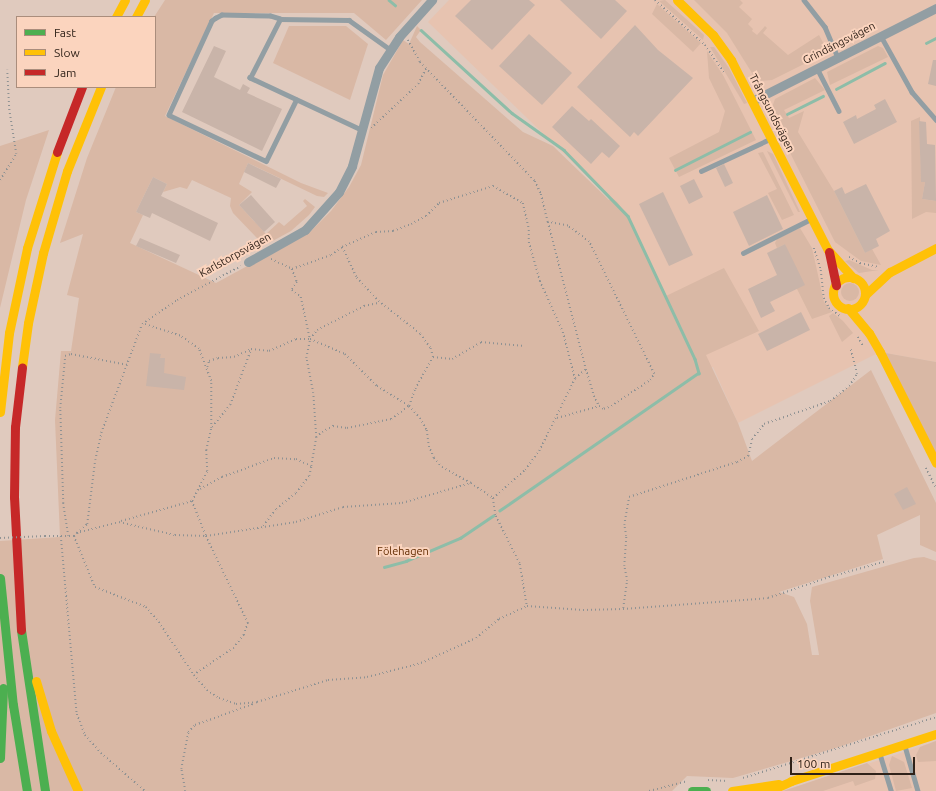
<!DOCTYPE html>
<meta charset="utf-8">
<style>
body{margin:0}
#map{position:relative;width:936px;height:791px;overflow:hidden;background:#e0cabe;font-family:Ubuntu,sans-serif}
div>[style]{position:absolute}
.built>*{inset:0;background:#e7c3b0}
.green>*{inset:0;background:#d9b8a5}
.round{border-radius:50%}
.stream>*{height:2.5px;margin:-1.25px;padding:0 1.25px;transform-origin:1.25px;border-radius:1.25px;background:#8dbda8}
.building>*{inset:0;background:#c9b4a9}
.path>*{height:1.5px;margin-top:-0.75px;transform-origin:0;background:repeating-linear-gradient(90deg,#8f9293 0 1px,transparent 0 4px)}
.lane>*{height:4.5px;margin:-2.25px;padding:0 2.25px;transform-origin:2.25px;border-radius:2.25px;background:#929ea3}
.street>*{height:9px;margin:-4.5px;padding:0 4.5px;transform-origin:4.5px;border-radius:4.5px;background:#929ea3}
.fast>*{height:9px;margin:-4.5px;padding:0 4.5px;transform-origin:4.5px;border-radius:4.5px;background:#4caf50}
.slow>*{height:9px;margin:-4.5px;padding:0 4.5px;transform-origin:4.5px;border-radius:4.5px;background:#ffc107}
.slow>.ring{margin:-4.5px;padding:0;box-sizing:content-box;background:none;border:9px solid #ffc107;border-radius:50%}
.jam>*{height:9px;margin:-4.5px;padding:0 4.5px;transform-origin:4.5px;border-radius:4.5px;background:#c62828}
.path-bridge>*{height:1.5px;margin-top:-0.75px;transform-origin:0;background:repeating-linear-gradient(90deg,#8f9293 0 1px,transparent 0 4px)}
span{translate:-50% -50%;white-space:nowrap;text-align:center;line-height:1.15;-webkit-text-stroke:4px #fbd4be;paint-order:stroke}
.street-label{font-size:11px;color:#302219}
.park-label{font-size:11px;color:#622c02}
.legend{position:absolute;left:16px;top:16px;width:140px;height:72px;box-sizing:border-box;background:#fbd4be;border:1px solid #aa8d7c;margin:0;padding:5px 7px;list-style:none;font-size:12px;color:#302219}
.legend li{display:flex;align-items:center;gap:8px;height:20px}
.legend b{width:20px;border:1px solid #aa8d7c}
.scale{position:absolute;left:790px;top:757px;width:125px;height:18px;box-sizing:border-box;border:2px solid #302219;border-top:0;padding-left:5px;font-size:12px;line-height:14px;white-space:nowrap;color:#302219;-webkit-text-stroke:3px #fbd4be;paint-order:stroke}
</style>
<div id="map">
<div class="built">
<div style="clip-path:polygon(449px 0,936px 0,936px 362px,880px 352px,738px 423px,713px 367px,699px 373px,628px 216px,428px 22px)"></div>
<div style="clip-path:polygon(936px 741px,936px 791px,783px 791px,892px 756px)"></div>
</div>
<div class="green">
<div style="clip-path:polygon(165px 0,422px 0,386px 40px,354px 13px,214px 13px,165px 116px,301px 183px,328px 193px,324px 197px,317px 196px,248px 163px,239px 184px,252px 192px,239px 205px,266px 234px,279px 222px,284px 226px,307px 206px,303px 201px,305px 199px,315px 207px,309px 215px,291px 231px,269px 243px,257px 238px,233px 213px,230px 206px,231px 198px,192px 180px,187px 189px,180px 187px,163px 192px,167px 184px,153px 177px,136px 212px,143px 215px,130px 243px,216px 283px,310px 232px,331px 211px,349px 187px,361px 165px,383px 75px,403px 40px,409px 44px,417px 26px,421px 30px,416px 37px,420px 42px,523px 132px,553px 146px,609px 200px,612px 198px,617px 202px,628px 216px,666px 296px,724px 268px,759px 331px,706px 355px,738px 423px,752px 461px,871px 370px,936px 503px,936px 552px,920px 545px,920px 515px,877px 535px,883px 559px,779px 592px,794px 597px,807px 624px,812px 655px,819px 655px,810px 601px,812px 587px,914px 558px,924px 557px,936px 561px,936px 713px,839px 747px,733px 778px,687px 776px,672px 791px,0 791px,0 541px,60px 537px,55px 420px,61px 351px,71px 351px,79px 298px,67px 295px,83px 234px,60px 243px,87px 158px,116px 87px,155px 87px,154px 17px)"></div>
<div style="clip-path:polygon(665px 0,704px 35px,703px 40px,659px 1px)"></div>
<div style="clip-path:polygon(694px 0,740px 0,743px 3px,739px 7px,752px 19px,748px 24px,753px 29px,752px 31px,757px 35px,765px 26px,767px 28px,763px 33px,788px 55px,819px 35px,828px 52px,772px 80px,757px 81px,727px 33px)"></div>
<div style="clip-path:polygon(657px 4px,701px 43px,693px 52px,652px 14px)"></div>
<div style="clip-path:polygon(289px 26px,346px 26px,368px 44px,350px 100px,273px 63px)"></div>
<div style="clip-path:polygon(878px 46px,883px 48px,888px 57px,830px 85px,827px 72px)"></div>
<div style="clip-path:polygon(710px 47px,714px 47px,729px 68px,747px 103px,744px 104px)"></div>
<div style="clip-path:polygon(707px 51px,723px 75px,756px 140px,679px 177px,669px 158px,719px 132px,725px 111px,709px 78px)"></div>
<div style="clip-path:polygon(815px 78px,825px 90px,784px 110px,789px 118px,804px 111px,798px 132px,834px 191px,865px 253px,872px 249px,881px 265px,861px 261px,835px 242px,770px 113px,775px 99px)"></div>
<div style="clip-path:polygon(920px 117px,921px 181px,925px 182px,922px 199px,936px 201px,936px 213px,926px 212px,912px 219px,911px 121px)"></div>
<div style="clip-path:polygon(49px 130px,26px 200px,0 308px,0 146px)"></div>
<div style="clip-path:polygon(767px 151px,773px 154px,800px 212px,798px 212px)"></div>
<div style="clip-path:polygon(763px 152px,794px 215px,782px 220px,768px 193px,777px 189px,758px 153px)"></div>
<div style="clip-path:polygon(800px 228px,812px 248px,824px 302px,832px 312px,812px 319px,797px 289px,785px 244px,777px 248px,775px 243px,777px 239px)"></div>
<div style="clip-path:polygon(849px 260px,872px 270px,879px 270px,859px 273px,845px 261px)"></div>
<div class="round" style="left:841px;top:283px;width:18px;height:18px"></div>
<div style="clip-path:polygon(833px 313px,843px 321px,853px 333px,842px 342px,829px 316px)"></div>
<div style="clip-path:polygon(880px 352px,936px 362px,936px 463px)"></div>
<div style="clip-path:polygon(936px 741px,936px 761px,918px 762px,916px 755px,920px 747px)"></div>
<div style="clip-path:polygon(892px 756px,904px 762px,912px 788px,896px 791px,889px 765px)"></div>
<div style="clip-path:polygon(867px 763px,876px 771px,875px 779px,855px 786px,853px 781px,823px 791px,783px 791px)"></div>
</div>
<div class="stream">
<div style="left:389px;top:0;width:8px;rotate:40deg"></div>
<div style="left:421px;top:30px;width:123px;rotate:42.4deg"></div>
<div style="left:512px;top:113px;width:64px;rotate:35.4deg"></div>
<div style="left:564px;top:150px;width:92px;rotate:45.9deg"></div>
<div style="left:628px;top:216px;width:158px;rotate:64.9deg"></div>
<div style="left:695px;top:359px;width:15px;rotate:74deg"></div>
<div style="left:699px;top:373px;width:242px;rotate:145.3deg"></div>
<div style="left:926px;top:43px;width:11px;rotate:-27deg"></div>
<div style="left:836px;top:89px;width:55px;rotate:-28deg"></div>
<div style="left:787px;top:114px;width:40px;rotate:-26.6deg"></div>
<div style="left:675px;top:170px;width:84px;rotate:-26.9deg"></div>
<div style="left:384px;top:567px;width:23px;rotate:-15deg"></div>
<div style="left:406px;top:561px;width:59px;rotate:-23.1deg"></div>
<div style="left:460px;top:538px;width:40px;rotate:-34deg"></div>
</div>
<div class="building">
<div style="clip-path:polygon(471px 0,529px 0,535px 5px,492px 50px,455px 16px)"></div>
<div style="clip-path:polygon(560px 0,615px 0,627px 11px,601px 39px)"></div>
<div style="clip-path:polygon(635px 25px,658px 50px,693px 78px,638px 136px,634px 132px,630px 137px,577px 87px)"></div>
<div style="clip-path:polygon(529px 34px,572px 73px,542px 105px,499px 66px)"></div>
<div style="clip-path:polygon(214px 46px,226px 51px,214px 77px,240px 90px,243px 84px,250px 88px,247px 93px,282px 109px,262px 151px,182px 112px)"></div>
<div style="clip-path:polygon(933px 60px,936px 60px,936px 86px,928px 84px)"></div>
<div style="clip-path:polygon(885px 99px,897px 122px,854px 144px,843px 122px,856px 115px,857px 119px,876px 109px,874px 105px)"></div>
<div style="clip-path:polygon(572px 106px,589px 121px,591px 119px,620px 146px,609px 158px,602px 152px,591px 164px,552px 127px)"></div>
<div style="clip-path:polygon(919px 121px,926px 122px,927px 144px,935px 145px,936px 201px,922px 199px,925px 182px,921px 182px)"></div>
<div style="clip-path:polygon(248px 163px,281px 179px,276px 188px,244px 172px)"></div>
<div style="clip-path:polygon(724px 164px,733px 183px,725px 187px,716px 168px)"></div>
<div style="clip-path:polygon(153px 177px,167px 184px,161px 196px,218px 223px,210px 241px,152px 213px,150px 218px,136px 212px)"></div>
<div style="clip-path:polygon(694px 179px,703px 197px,689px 204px,680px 186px)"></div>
<div style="clip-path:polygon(866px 184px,890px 231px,876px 239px,879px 246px,865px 253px,834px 191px,842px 187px,845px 194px)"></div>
<div style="clip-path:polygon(663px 192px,693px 255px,669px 266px,639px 204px)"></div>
<div style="clip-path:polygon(251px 195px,275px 222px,264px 232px,239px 205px)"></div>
<div style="clip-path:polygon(767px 195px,783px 229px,749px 246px,733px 212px)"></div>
<div style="clip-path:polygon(140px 238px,180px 255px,176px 263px,136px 246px)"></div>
<div style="clip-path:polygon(785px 244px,805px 285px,770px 302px,775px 311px,761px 318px,748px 289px,777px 275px,767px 253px)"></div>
<div style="clip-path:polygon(801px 312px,810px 330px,767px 351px,758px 334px)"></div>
<div style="clip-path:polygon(150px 353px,161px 354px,160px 358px,165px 358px,164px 373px,186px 377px,184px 390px,146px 386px)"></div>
<div style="clip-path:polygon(907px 487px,916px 504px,903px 510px,894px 494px)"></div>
</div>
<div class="path">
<div style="left:655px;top:0;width:67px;rotate:42deg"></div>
<div style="left:705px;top:45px;width:35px;rotate:55deg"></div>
<div style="left:408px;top:40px;width:25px;rotate:61deg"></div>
<div style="left:420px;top:62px;width:165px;rotate:46deg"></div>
<div style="left:535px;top:181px;width:14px;rotate:65deg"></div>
<div style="left:541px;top:194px;width:29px;rotate:76deg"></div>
<div style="left:548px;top:222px;width:152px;rotate:75.5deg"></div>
<div style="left:586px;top:369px;width:28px;rotate:73deg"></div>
<div style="left:594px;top:396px;width:11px;rotate:63deg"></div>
<div style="left:599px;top:406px;width:6px;rotate:31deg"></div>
<div style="left:604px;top:409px;width:8px;rotate:-23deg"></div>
<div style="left:611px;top:406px;width:47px;rotate:-33.7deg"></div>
<div style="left:650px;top:380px;width:7px;rotate:-56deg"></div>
<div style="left:654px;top:374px;width:147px;rotate:-116.2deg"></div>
<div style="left:589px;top:242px;width:26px;rotate:-143deg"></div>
<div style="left:568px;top:226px;width:20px;rotate:-169deg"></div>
<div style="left:753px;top:80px;width:7px;rotate:34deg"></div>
<div style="left:759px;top:84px;width:7px"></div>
<div style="left:769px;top:109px;width:8px;rotate:-76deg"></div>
<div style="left:371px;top:128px;width:64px;rotate:-43.1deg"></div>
<div style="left:418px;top:84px;width:18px;rotate:-63deg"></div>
<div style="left:0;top:180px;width:31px;rotate:-58deg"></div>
<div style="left:16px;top:154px;width:45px;rotate:-99deg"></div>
<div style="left:9px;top:110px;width:40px;rotate:-92.9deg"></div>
<div style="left:814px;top:248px;width:23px;rotate:72deg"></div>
<div style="left:821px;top:270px;width:28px;rotate:84deg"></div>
<div style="left:824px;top:298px;width:11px;rotate:63deg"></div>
<div style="left:829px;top:308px;width:14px;rotate:36deg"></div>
<div style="left:849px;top:257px;width:13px;rotate:29deg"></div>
<div style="left:860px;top:263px;width:19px;rotate:12deg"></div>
<div style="left:271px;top:259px;width:23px;rotate:25deg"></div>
<div style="left:292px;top:269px;width:14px;rotate:69deg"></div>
<div style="left:297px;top:282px;width:9px;rotate:122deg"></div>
<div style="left:292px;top:290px;width:11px;rotate:38deg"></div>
<div style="left:301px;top:297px;width:43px;rotate:77.9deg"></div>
<div style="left:310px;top:339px;width:38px;rotate:23deg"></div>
<div style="left:345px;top:354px;width:45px;rotate:45deg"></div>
<div style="left:377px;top:386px;width:38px;rotate:32deg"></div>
<div style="left:409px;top:406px;width:16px;rotate:47deg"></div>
<div style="left:420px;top:418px;width:14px;rotate:60deg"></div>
<div style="left:427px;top:430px;width:16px;rotate:83deg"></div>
<div style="left:429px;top:446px;width:13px;rotate:67deg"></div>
<div style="left:434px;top:458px;width:12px;rotate:48deg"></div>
<div style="left:442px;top:467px;width:33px;rotate:29deg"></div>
<div style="left:292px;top:269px;width:41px;rotate:-19.7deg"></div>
<div style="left:331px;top:255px;width:14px;rotate:-36deg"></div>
<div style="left:342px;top:247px;width:37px;rotate:-24deg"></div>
<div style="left:376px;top:232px;width:17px;rotate:-3deg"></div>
<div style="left:393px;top:231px;width:19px;rotate:-21deg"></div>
<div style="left:411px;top:224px;width:17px;rotate:-28deg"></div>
<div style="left:426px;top:216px;width:18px;rotate:-45deg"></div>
<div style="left:439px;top:203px;width:57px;rotate:-17.5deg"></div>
<div style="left:493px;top:186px;width:34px;rotate:30deg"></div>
<div style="left:523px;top:203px;width:28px;rotate:77deg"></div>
<div style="left:529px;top:230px;width:12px;rotate:90deg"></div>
<div style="left:529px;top:242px;width:41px;rotate:74.2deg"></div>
<div style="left:540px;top:281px;width:56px;rotate:65.7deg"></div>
<div style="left:563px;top:332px;width:48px;rotate:75.4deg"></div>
<div style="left:858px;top:337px;width:10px;rotate:61deg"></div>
<div style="left:433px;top:357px;width:19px;rotate:6deg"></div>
<div style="left:452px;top:359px;width:34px;rotate:-30deg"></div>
<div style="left:481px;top:342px;width:44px;rotate:5.2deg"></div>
<div style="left:207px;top:367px;width:6px;rotate:-72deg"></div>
<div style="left:209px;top:361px;width:9px;rotate:-18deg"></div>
<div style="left:218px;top:358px;width:16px;rotate:-4deg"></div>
<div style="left:234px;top:357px;width:19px;rotate:-25deg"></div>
<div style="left:251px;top:349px;width:18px;rotate:6deg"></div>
<div style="left:269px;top:351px;width:30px;rotate:-24deg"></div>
<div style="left:296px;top:339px;width:14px"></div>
<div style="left:557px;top:418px;width:44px;rotate:-15.9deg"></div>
<div style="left:212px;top:427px;width:28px;rotate:-51deg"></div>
<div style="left:230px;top:405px;width:60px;rotate:-69.4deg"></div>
<div style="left:316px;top:437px;width:44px;rotate:-93.9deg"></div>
<div style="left:313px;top:393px;width:36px;rotate:-101deg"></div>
<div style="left:306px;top:358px;width:19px;rotate:-78deg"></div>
<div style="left:310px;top:339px;width:11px;rotate:-52deg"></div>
<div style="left:317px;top:330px;width:53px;rotate:-27.1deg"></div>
<div style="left:364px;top:306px;width:14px;rotate:-12deg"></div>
<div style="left:926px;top:468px;width:22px;rotate:63deg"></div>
<div style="left:200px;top:489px;width:25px;rotate:-29deg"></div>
<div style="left:222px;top:477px;width:55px;rotate:-20.1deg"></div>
<div style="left:274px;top:458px;width:22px;rotate:3deg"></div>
<div style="left:296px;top:459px;width:17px;rotate:25deg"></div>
<div style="left:311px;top:466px;width:29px;rotate:-80deg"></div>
<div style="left:316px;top:437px;width:8px;rotate:-40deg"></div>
<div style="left:322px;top:432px;width:13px;rotate:-29deg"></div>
<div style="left:333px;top:426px;width:14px;rotate:8deg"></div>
<div style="left:347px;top:428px;width:45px;rotate:-11.6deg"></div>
<div style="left:391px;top:419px;width:22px;rotate:-36deg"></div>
<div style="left:409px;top:406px;width:18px;rotate:-71deg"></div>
<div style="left:415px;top:389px;width:37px;rotate:-61deg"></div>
<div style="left:433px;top:357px;width:9px;rotate:-108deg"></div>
<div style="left:430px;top:348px;width:17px;rotate:-126deg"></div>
<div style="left:420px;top:334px;width:52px;rotate:-142deg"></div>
<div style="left:379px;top:302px;width:34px;rotate:-133deg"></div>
<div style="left:356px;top:277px;width:33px;rotate:-115deg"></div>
<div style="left:493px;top:498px;width:43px;rotate:-41.2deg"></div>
<div style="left:525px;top:470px;width:24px;rotate:-54deg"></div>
<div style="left:539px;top:451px;width:81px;rotate:-63.7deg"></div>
<div style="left:575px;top:378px;width:14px;rotate:-39deg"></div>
<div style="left:192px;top:501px;width:38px;rotate:68deg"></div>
<div style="left:206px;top:536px;width:97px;rotate:64.2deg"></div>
<div style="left:248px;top:623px;width:13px;rotate:108deg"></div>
<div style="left:244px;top:635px;width:16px;rotate:128deg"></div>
<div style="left:234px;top:648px;width:48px;rotate:146deg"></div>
<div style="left:121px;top:521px;width:74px;rotate:-15.7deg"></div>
<div style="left:192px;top:501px;width:34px;rotate:-63deg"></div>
<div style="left:207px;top:471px;width:21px;rotate:-93deg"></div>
<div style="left:206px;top:450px;width:23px;rotate:-77deg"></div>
<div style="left:211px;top:428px;width:47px;rotate:-90deg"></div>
<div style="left:211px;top:381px;width:34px;rotate:-111deg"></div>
<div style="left:199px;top:349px;width:23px;rotate:-146deg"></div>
<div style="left:180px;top:336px;width:40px;rotate:-162deg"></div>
<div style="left:263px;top:526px;width:21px;rotate:-53deg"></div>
<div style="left:276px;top:509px;width:26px;rotate:-39deg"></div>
<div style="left:296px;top:493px;width:21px;rotate:-53deg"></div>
<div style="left:309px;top:476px;width:9px;rotate:-77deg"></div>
<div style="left:76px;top:533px;width:44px;rotate:-14.3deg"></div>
<div style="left:119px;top:522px;width:57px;rotate:13.1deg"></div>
<div style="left:175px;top:535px;width:31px;rotate:2deg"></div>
<div style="left:206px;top:536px;width:91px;rotate:-8.8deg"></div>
<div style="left:296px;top:522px;width:49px;rotate:-17.7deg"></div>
<div style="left:343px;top:507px;width:59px;rotate:-3.9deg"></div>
<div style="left:402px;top:503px;width:72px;rotate:-16.2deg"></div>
<div style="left:471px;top:483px;width:27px;rotate:34deg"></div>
<div style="left:493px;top:498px;width:18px;rotate:81deg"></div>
<div style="left:496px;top:516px;width:54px;rotate:63.4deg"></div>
<div style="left:520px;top:564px;width:43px;rotate:80.5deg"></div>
<div style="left:45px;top:536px;width:29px"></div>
<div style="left:61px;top:536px;width:179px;rotate:84.9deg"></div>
<div style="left:77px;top:714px;width:22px;rotate:69deg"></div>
<div style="left:85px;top:735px;width:24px;rotate:48deg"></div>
<div style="left:101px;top:753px;width:58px;rotate:40.8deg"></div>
<div style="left:68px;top:536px;width:33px;rotate:-99deg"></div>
<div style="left:63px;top:503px;width:95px;rotate:-91.8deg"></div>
<div style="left:60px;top:408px;width:52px;rotate:-84.5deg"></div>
<div style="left:65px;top:356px;width:6px;rotate:-18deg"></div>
<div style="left:71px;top:354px;width:58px;rotate:10.9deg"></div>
<div style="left:74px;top:536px;width:55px;rotate:67.6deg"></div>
<div style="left:95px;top:587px;width:55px;rotate:21.4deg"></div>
<div style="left:146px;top:607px;width:20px;rotate:49deg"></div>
<div style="left:159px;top:622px;width:64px;rotate:56.6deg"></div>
<div style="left:194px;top:675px;width:20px;rotate:49deg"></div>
<div style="left:207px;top:690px;width:14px;rotate:34deg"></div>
<div style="left:219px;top:698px;width:18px;rotate:19deg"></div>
<div style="left:236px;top:704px;width:21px;rotate:-5deg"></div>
<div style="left:257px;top:702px;width:74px;rotate:-17.2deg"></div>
<div style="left:328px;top:680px;width:39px;rotate:-4deg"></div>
<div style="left:367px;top:677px;width:56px;rotate:-14.5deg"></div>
<div style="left:421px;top:663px;width:60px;rotate:-24.4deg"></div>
<div style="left:476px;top:638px;width:30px;rotate:-40deg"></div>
<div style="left:499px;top:619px;width:31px;rotate:-25deg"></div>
<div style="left:527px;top:606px;width:56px;rotate:4.1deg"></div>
<div style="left:583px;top:610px;width:40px;rotate:-1.4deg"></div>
<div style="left:623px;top:609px;width:145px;rotate:-4.3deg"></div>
<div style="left:768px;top:598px;width:65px;rotate:-19deg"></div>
<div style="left:829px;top:577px;width:60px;rotate:-15.4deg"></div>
<div style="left:74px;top:536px;width:18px;rotate:-43deg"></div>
<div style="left:87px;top:524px;width:64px;rotate:-82.9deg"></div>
<div style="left:95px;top:460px;width:28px;rotate:-77deg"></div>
<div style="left:101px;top:433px;width:116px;rotate:-69.4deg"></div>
<div style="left:142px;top:324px;width:42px;rotate:-34.4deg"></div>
<div style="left:177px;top:300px;width:72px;rotate:-28deg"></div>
<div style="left:623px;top:608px;width:27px;rotate:-82deg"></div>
<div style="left:627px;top:581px;width:15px;rotate:-101deg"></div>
<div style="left:624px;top:566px;width:30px;rotate:-86deg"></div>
<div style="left:626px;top:536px;width:11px;rotate:-100deg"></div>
<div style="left:624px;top:525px;width:28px;rotate:-80deg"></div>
<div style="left:629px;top:497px;width:114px;rotate:-18deg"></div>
<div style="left:737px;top:462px;width:13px;rotate:-29deg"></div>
<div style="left:748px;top:456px;width:17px;rotate:-77deg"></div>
<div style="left:752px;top:439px;width:19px;rotate:-51deg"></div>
<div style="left:764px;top:424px;width:70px;rotate:-19.2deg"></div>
<div style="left:830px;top:401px;width:24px;rotate:-38deg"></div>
<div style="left:849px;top:386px;width:14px;rotate:-56deg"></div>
<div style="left:857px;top:374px;width:27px;rotate:-105deg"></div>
<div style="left:743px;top:778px;width:202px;rotate:-17.5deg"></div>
<div style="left:708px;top:780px;width:20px;rotate:3deg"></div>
<div style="left:185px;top:791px;width:22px;rotate:-100deg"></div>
<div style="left:181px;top:769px;width:38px;rotate:-79deg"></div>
<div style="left:188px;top:732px;width:10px;rotate:-45deg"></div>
<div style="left:195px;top:725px;width:62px;rotate:-19.9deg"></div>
<div style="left:649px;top:791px;width:40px;rotate:-14.4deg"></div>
</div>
<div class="lane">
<div style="left:804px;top:0;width:34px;rotate:52deg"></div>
<div style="left:825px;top:27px;width:34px;rotate:67deg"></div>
<div style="left:280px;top:19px;width:10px;rotate:-163deg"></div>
<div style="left:270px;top:16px;width:48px;rotate:-178.8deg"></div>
<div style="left:222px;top:15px;width:7px;rotate:153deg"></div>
<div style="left:216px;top:18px;width:5px;rotate:143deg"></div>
<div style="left:212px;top:21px;width:103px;rotate:114.6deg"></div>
<div style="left:169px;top:115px;width:107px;rotate:25.4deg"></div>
<div style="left:266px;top:161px;width:68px;rotate:-63.8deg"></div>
<div style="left:881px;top:36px;width:64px;rotate:61deg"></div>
<div style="left:912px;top:92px;width:37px;rotate:49deg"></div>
<div style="left:817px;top:68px;width:48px;rotate:62.9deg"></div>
<div style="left:361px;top:130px;width:123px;rotate:-154.9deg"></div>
<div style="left:250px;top:78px;width:66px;rotate:-63deg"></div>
<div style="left:280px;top:19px;width:69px;rotate:0.8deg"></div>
<div style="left:349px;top:20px;width:52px;rotate:35.5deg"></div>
<div style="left:701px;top:171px;width:76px;rotate:-24.9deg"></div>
<div style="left:743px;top:253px;width:76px;rotate:-26.6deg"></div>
<div style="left:905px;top:746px;width:47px;rotate:73.9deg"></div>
<div style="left:880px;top:754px;width:39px;rotate:73deg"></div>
</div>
<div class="street">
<div style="left:754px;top:100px;width:204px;rotate:-26.8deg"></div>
<div style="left:248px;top:262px;width:65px;rotate:-29.3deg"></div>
<div style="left:305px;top:230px;width:51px;rotate:-48.2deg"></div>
<div style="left:339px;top:192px;width:29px;rotate:-63deg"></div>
<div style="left:352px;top:166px;width:102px;rotate:-74.6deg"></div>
<div style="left:379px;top:68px;width:37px;rotate:-57deg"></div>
<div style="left:399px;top:37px;width:50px;rotate:-48.3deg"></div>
</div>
<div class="fast">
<div style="left:0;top:578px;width:128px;rotate:84.2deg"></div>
<div style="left:13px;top:705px;width:87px;rotate:80.8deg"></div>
<div style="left:21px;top:630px;width:163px;rotate:81.5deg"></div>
<div style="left:0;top:758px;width:70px;rotate:-87.5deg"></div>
<div style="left:692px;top:791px;width:14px"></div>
</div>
<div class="slow">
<div style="left:677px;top:0;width:50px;rotate:44.2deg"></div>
<div style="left:713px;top:35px;width:31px;rotate:54deg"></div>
<div style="left:731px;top:60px;width:213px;rotate:63deg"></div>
<div style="left:828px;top:250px;width:38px;rotate:48deg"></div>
<div style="left:116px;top:17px;width:19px;rotate:-62deg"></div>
<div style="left:136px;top:17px;width:19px;rotate:-62deg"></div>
<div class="ring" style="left:833px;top:277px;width:23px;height:23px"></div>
<div style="left:865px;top:295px;width:34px;rotate:-43deg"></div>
<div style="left:890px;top:272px;width:52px;rotate:-27.6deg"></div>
<div style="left:848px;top:308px;width:33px;rotate:50deg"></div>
<div style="left:869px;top:333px;width:22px;rotate:60deg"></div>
<div style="left:880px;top:352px;width:124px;rotate:63.2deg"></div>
<div style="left:22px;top:367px;width:44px;rotate:-82.2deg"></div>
<div style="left:28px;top:323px;width:72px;rotate:-77.9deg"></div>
<div style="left:43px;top:253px;width:85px;rotate:-73.7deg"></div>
<div style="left:67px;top:171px;width:91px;rotate:-68deg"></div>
<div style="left:0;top:412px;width:80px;rotate:-83.5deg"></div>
<div style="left:9px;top:333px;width:87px;rotate:-78deg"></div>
<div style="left:27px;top:248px;width:101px;rotate:-72.6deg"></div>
<div style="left:36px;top:681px;width:52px;rotate:73.3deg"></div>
<div style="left:51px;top:731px;width:66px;rotate:65.8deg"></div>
<div style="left:732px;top:791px;width:47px;rotate:-8.7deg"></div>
<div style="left:769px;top:791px;width:24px;rotate:-24deg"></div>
<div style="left:791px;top:781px;width:152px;rotate:-18deg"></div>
</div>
<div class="jam">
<div style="left:57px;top:152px;width:70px;rotate:-69deg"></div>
<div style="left:829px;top:252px;width:34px;rotate:78deg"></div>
<div style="left:21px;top:630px;width:133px;rotate:-93deg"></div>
<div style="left:14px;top:497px;width:70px;rotate:-89.2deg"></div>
<div style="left:15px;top:427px;width:60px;rotate:-83.3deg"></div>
</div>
<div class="path-bridge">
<div style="left:0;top:538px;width:45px;rotate:-2.5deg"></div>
</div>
<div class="street-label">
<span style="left:839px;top:43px;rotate:-27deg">Grindängsvägen</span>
<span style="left:772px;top:113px;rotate:63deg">Trångsundsvägen</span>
<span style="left:235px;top:255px;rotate:-29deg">Karlstorpsvägen</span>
</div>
<div class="park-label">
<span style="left:403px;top:551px">Fölehagen</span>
</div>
<ul class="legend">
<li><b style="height:5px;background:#4caf50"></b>Fast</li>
<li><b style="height:5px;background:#ffc107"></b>Slow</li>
<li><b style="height:5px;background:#c62828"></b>Jam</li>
</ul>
<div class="scale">100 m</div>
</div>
